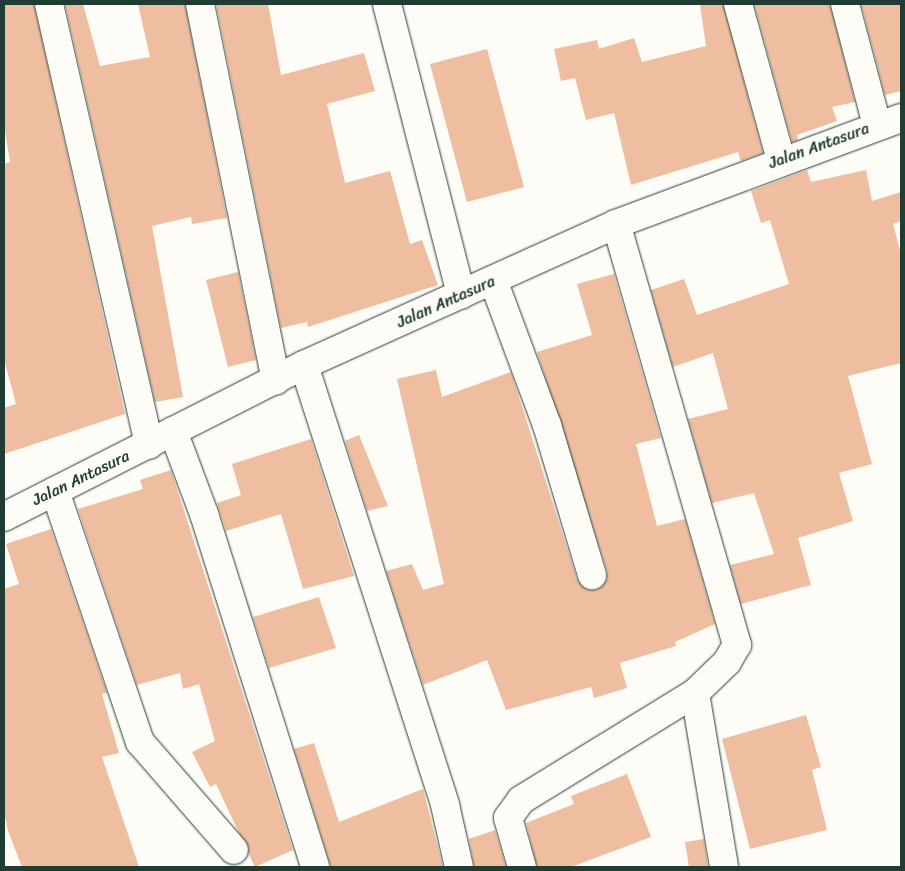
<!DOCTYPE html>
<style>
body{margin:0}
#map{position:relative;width:905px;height:871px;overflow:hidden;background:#fdfcf7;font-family:Sriracha,sans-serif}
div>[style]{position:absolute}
.building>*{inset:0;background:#efbda0}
.roads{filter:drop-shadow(0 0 1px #1f3d34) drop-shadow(0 0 1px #1f3d34)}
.minor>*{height:28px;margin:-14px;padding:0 14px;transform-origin:14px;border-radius:14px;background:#fdfcf7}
.secondary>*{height:28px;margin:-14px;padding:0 14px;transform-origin:14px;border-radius:14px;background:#fdfcf7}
span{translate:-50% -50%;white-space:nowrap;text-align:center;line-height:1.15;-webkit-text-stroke:4px #fdfcf7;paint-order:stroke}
.street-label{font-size:16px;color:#1f3d34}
.frame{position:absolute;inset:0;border:5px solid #1f3d34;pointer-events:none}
</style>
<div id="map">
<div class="building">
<div style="clip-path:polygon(4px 4px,34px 4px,125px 414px,4px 454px,4px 408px,16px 404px,4px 359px,4px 164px,10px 162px,4px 125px)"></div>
<div style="clip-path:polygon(65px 4px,83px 4px,100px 66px,150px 57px,138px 4px,185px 4px,227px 218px,192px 224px,191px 217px,152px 226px,183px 397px,155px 402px)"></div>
<div style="clip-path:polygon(216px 4px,268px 4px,281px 75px,364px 53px,375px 91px,327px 104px,345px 183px,390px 171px,410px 244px,422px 240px,438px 285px,308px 327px,307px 322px,281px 328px)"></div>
<div style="clip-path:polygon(700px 4px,723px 4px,763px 153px,741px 161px,738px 152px,631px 185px,614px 113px,586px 120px,575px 78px,561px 81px,554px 49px,597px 40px,599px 49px,634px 38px,642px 62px,706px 46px)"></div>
<div style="clip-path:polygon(754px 4px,830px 4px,855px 102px,832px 107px,837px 121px,797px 135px,798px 140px,792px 142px)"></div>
<div style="clip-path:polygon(861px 4px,901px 4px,901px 91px,885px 95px)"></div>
<div style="clip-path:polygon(487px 49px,524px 187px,467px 202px,430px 64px)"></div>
<div style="clip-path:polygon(807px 170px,811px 182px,866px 170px,872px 201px,901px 192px,901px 221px,893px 224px,901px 254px,901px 363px,848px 376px,872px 464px,839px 473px,853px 521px,798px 538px,811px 585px,741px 604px,730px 565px,774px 554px,754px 493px,712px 503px,688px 419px,728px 409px,713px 353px,673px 367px,651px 290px,684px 279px,697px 315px,789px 284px,770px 220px,761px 223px,751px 191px)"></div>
<div style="clip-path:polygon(238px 272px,256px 360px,228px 367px,206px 280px)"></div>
<div style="clip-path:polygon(614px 274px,661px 438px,636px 444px,657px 526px,685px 519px,715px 624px,675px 642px,676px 646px,620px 663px,627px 688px,594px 698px,591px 687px,506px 710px,487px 660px,423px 685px,386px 571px,412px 564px,423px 590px,444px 584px,397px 379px,436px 370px,442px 397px,511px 372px,577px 579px,588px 590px,597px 590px,607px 579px,607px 571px,537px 352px,592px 335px,577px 284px)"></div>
<div style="clip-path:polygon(359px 435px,388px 506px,367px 511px,345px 441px)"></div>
<div style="clip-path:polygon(311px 439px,354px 576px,303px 589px,281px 514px,226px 531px,217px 503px,241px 495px,232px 464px)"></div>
<div style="clip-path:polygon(171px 470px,293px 850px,255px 867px,216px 784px,210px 787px,192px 752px,215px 741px,199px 684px,183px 689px,180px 673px,137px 685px,78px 509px,143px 489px,140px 480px)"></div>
<div style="clip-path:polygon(51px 529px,107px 693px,102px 694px,119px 753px,102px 757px,139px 867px,22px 867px,8px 831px,4px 812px,4px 589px,19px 584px,6px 544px)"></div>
<div style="clip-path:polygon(319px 597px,336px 648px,269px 668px,253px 617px)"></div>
<div style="clip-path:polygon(806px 715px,821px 767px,812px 770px,827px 830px,750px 849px,722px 739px)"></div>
<div style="clip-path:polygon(314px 743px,339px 822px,423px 789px,443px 867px,331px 867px,294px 749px)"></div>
<div style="clip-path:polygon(627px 774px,651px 837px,571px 867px,537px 867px,526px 823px,574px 804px,571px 796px)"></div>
<div style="clip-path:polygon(495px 830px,506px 867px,474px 867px,469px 839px)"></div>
<div style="clip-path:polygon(704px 839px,708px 867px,689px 867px,685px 842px)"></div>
</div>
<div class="roads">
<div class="minor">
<div style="left:49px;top:4px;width:452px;rotate:77.2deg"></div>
<div style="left:200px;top:4px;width:384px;rotate:78.6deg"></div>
<div style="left:387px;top:4px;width:300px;rotate:75.7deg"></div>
<div style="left:738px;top:4px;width:162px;rotate:74.6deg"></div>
<div style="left:845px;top:4px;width:125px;rotate:75.2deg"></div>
<div style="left:493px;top:280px;width:155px;rotate:69.6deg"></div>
<div style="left:547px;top:425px;width:157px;rotate:73.3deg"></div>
<div style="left:304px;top:365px;width:462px;rotate:72.2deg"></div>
<div style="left:445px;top:805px;width:64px;rotate:77.3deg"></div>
<div style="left:173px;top:431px;width:89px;rotate:69.5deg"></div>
<div style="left:204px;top:514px;width:370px;rotate:72.5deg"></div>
<div style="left:55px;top:491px;width:265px;rotate:71.3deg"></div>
<div style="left:140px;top:742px;width:143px;rotate:49deg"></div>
<div style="left:695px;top:693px;width:176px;rotate:80.5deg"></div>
<div style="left:522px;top:867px;width:51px;rotate:-105.9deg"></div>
<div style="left:508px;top:818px;width:22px;rotate:-54deg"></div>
<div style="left:521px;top:800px;width:204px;rotate:-31.6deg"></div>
<div style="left:695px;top:693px;width:45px;rotate:-44.1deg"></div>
<div style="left:727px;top:662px;width:20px;rotate:-60deg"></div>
<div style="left:737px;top:645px;width:438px;rotate:-106deg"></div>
</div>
<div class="secondary">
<div style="left:4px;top:517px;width:336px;rotate:-26.9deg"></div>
<div style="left:304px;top:365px;width:342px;rotate:-24.3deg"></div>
<div style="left:616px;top:224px;width:304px;rotate:-20.4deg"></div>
</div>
</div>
<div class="street-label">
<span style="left:819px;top:146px;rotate:-20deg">Jalan Antasura</span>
<span style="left:446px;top:302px;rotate:-24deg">Jalan Antasura</span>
<span style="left:81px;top:478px;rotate:-26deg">Jalan Antasura</span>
</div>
<div class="frame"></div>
</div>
